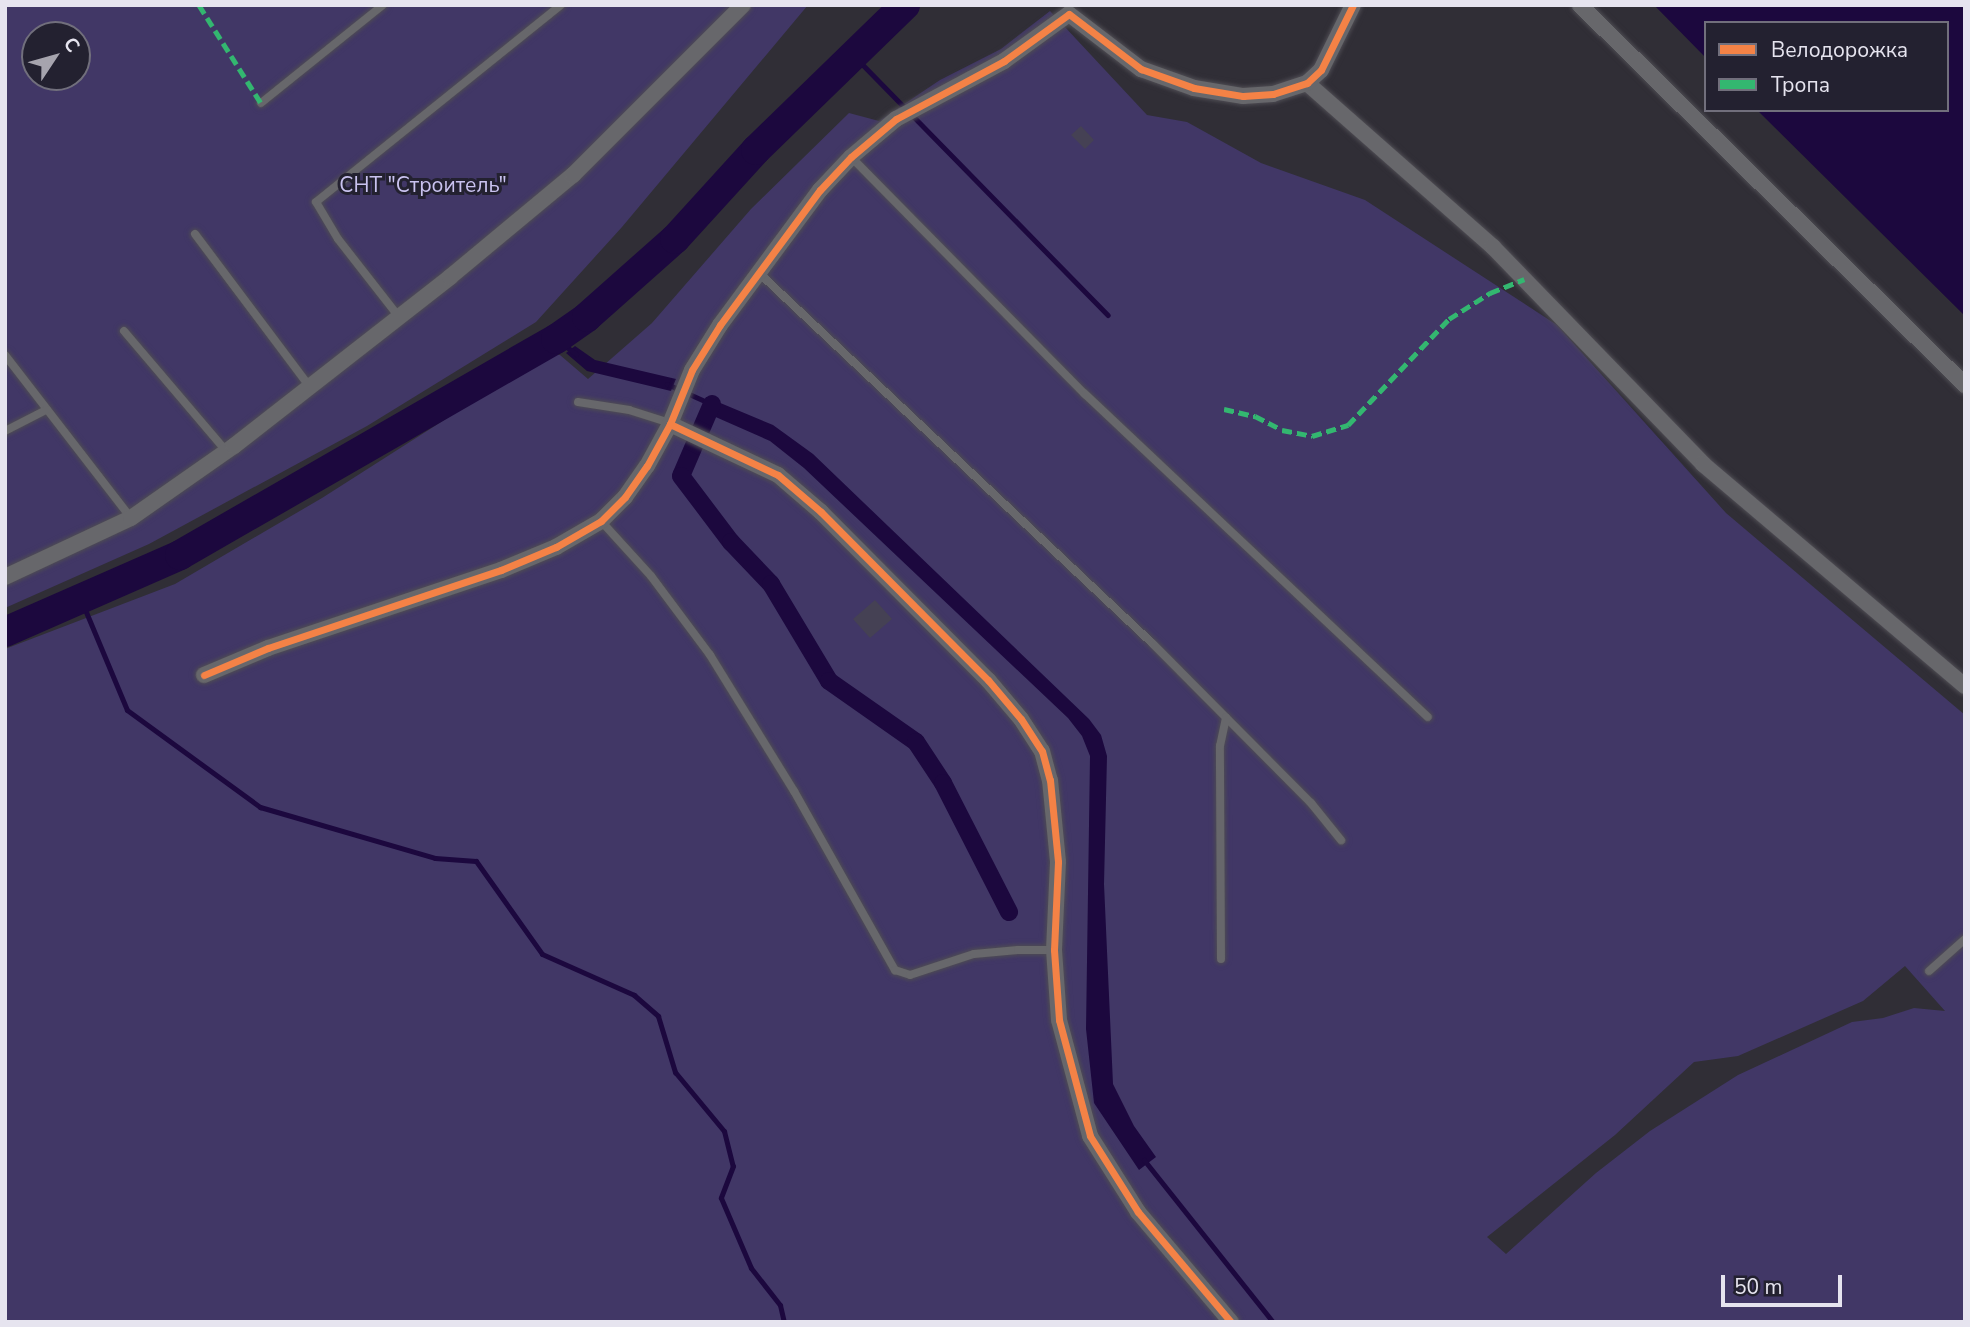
<!DOCTYPE html>
<meta charset="utf-8">
<style>
body{margin:0}
#map{position:relative;width:1970px;height:1327px;overflow:hidden;background:#302e36;font-family:"Nunito Sans",sans-serif}
div>[style]{position:absolute}
.green>*{inset:0;background:#413766}
.water>*{inset:0;background:#1c083e}
.stream>*{height:5px;margin:-2.5px;padding:0 2.5px;transform-origin:2.5px;border-radius:2.5px;background:#1c083e}
.canal>*{height:18px;margin:-9px;padding:0 9px;transform-origin:9px;border-radius:9px;background:#1c083e}
.river>*{height:30px;margin:-15px;padding:0 15px;transform-origin:15px;border-radius:15px;background:#1c083e}
.building>*{inset:0;background:#454154}
.roads{filter:drop-shadow(0 0 2px #4e4c53) drop-shadow(0 0 2px #4e4c53)}
.service>*{height:8px;margin:-4px;padding:0 4px;transform-origin:4px;border-radius:4px;background:#67676b}
.minor>*{height:16px;margin:-8px;padding:0 8px;transform-origin:8px;border-radius:8px;background:#67676b}
.quiet>*{height:5px;margin-top:-2.5px;transform-origin:0;background:repeating-linear-gradient(90deg,#33b770 0 10px,transparent 0 15px)}
.cycleway>*{height:7px;margin:-3.5px;padding:0 3.5px;transform-origin:3.5px;border-radius:3.5px;background:#f48246}
span{translate:-50% -50%;white-space:nowrap;text-align:center;line-height:1.15;-webkit-text-stroke:6px #232130;paint-order:stroke}
.park-label{font-size:21px;color:#c9c2ef}
.frame{position:absolute;inset:0;border:7px solid #e6e4ef;pointer-events:none}
.legend{position:absolute;left:1704px;top:21px;width:245px;height:91px;box-sizing:border-box;background:#232130;border:2px solid #716f7c;margin:0;padding:9px 12px;list-style:none;font-size:21px;color:#e6e4ef}
.legend li{display:flex;align-items:center;gap:14px;height:35px}
.legend b{width:35px;border:2px solid #716f7c}
.north{position:absolute;left:21px;top:21px;width:70px;height:70px;box-sizing:border-box;background:#232130;border:2px solid #716f7c;border-radius:50%;rotate:54deg;font-size:19px;font-weight:700;line-height:28px;text-align:center;color:#e6e4ef}
.north::after{content:'';display:block;margin:auto;width:24px;height:32px;background:#a6a4ae;clip-path:polygon(50% 0,100% 100%,50% 72%,0 100%)}
.scale{position:absolute;left:1721px;top:1275px;width:121px;height:32px;box-sizing:border-box;border:4px solid #e6e4ef;border-top:0;padding-left:9px;font-size:21px;line-height:24px;white-space:nowrap;color:#e6e4ef;-webkit-text-stroke:5px #232130;paint-order:stroke}
</style>
<div id="map">
<div class="green">
<div style="clip-path:polygon(evenodd,5px 5px,808px 5px,622px 227px,536px 322px,367px 426px,149px 544px,5px 608px,5px 5px,35px 35px,77px 35px,77px 77px,35px 77px,35px 35px)"></div>
<div style="clip-path:polygon(evenodd,1050px 11px,1147px 115px,1187px 122px,1261px 163px,1365px 200px,1557px 325px,1726px 513px,1965px 715px,1965px 1322px,5px 1322px,5px 649px,175px 584px,322px 498px,549px 353px,560px 355px,588px 379px,652px 323px,751px 209px,849px 113px,879px 121px,940px 80px,1001px 49px,1050px 11px,1905px 966px,1945px 1011px,1914px 1008px,1883px 1018px,1852px 1022px,1738px 1075px,1650px 1131px,1596px 1173px,1506px 1254px,1487px 1237px,1615px 1135px,1694px 1062px,1738px 1056px,1863px 1001px,1905px 966px)"></div>
</div>
<div class="water">
<div style="clip-path:polygon(1654px 5px,1965px 5px,1965px 316px,1757px 110px,1947px 110px,1947px 23px,1706px 23px,1706px 58px)"></div>
<div style="clip-path:polygon(575px 346px,595px 360px,676px 379px,671px 391px,587px 371px,566px 353px)"></div>
<div style="clip-path:polygon(706px 397px,773px 425px,813px 454px,1089px 719px,1101px 735px,1107px 756px,1104px 884px,1113px 1084px,1134px 1126px,1156px 1157px,1139px 1170px,1094px 1103px,1086px 1029px,1090px 756px,1082px 736px,1068px 718px,804px 468px,770px 441px,702px 411px)"></div>
</div>
<div class="stream">
<div style="left:853px;top:55px;width:364px;rotate:45.6deg"></div>
<div style="left:556px;top:339px;width:25px;rotate:37deg"></div>
<div style="left:667px;top:384px;width:46px;rotate:24.3deg"></div>
<div style="left:81px;top:600px;width:119px;rotate:67.3deg"></div>
<div style="left:127px;top:710px;width:165px;rotate:36.1deg"></div>
<div style="left:260px;top:807px;width:182px;rotate:16.2deg"></div>
<div style="left:435px;top:858px;width:41px;rotate:4.2deg"></div>
<div style="left:476px;top:861px;width:114px;rotate:54.6deg"></div>
<div style="left:542px;top:954px;width:101px;rotate:24deg"></div>
<div style="left:634px;top:995px;width:32px;rotate:41deg"></div>
<div style="left:658px;top:1016px;width:59px;rotate:73.1deg"></div>
<div style="left:675px;top:1072px;width:77px;rotate:50.3deg"></div>
<div style="left:724px;top:1131px;width:36px;rotate:76deg"></div>
<div style="left:733px;top:1166px;width:34px;rotate:111deg"></div>
<div style="left:721px;top:1198px;width:76px;rotate:66.8deg"></div>
<div style="left:751px;top:1268px;width:47px;rotate:51.9deg"></div>
<div style="left:780px;top:1305px;width:17px;rotate:77deg"></div>
<div style="left:1144px;top:1160px;width:207px;rotate:51.5deg"></div>
</div>
<div class="canal">
<div style="left:712px;top:404px;width:78px;rotate:113.3deg"></div>
<div style="left:681px;top:476px;width:83px;rotate:52.9deg"></div>
<div style="left:731px;top:542px;width:58px;rotate:46.4deg"></div>
<div style="left:771px;top:584px;width:113px;rotate:59.1deg"></div>
<div style="left:829px;top:681px;width:106px;rotate:35deg"></div>
<div style="left:916px;top:742px;width:49px;rotate:56.6deg"></div>
<div style="left:943px;top:783px;width:145px;rotate:62.9deg"></div>
</div>
<div class="river">
<div style="left:5px;top:632px;width:191px;rotate:-23.7deg"></div>
<div style="left:180px;top:555px;width:434px;rotate:-29.9deg"></div>
<div style="left:556px;top:339px;width:38px;rotate:-35deg"></div>
<div style="left:587px;top:317px;width:118px;rotate:-41.6deg"></div>
<div style="left:675px;top:239px;width:120px;rotate:-47.7deg"></div>
<div style="left:756px;top:150px;width:208px;rotate:-44.2deg"></div>
</div>
<div class="building">
<div style="clip-path:polygon(1081px 126px,1094px 140px,1085px 149px,1071px 135px)"></div>
<div style="clip-path:polygon(875px 600px,892px 619px,870px 638px,853px 619px)"></div>
</div>
<div class="roads">
<div class="service">
<div style="left:261px;top:103px;width:156px;rotate:-38.8deg"></div>
<div style="left:851px;top:157px;width:333px;rotate:45.4deg"></div>
<div style="left:1085px;top:394px;width:471px;rotate:43.3deg"></div>
<div style="left:195px;top:234px;width:191px;rotate:53.1deg"></div>
<div style="left:758px;top:272px;width:543px;rotate:43.28deg"></div>
<div style="left:1153px;top:644px;width:224px;rotate:45.2deg"></div>
<div style="left:1311px;top:803px;width:48px;rotate:51deg"></div>
<div style="left:399px;top:317px;width:99px;rotate:-128deg"></div>
<div style="left:338px;top:239px;width:43px;rotate:-120.7deg"></div>
<div style="left:316px;top:202px;width:314px;rotate:-38.8deg"></div>
<div style="left:124px;top:331px;width:157px;rotate:49.6deg"></div>
<div style="left:5px;top:355px;width:206px;rotate:52.3deg"></div>
<div style="left:578px;top:402px;width:52px;rotate:8.9deg"></div>
<div style="left:629px;top:410px;width:43px;rotate:17.6deg"></div>
<div style="left:5px;top:431px;width:46px;rotate:-27.1deg"></div>
<div style="left:601px;top:521px;width:74px;rotate:47.7deg"></div>
<div style="left:651px;top:576px;width:99px;rotate:53.2deg"></div>
<div style="left:710px;top:655px;width:160px;rotate:58.3deg"></div>
<div style="left:794px;top:791px;width:206px;rotate:60.6deg"></div>
<div style="left:895px;top:970px;width:16px;rotate:18deg"></div>
<div style="left:910px;top:975px;width:67px;rotate:-18.2deg"></div>
<div style="left:974px;top:954px;width:44px;rotate:-5.2deg"></div>
<div style="left:1018px;top:950px;width:36px"></div>
<div style="left:1221px;top:959px;width:213px;rotate:-90.3deg"></div>
<div style="left:1220px;top:746px;width:29px;rotate:-78deg"></div>
<div style="left:1929px;top:971px;width:48px;rotate:-41.6deg"></div>
</div>
<div class="minor">
<div style="left:1580px;top:5px;width:541px;rotate:44.63deg"></div>
<div style="left:1307px;top:83px;width:248px;rotate:41.4deg"></div>
<div style="left:1493px;top:247px;width:302px;rotate:45.9deg"></div>
<div style="left:1703px;top:464px;width:343px;rotate:40.3deg"></div>
<div style="left:670px;top:424px;width:119px;rotate:25.3deg"></div>
<div style="left:778px;top:475px;width:57px;rotate:40.7deg"></div>
<div style="left:821px;top:512px;width:237px;rotate:45.2deg"></div>
<div style="left:988px;top:680px;width:51px;rotate:49.8deg"></div>
<div style="left:1021px;top:719px;width:38px;rotate:57deg"></div>
<div style="left:1042px;top:751px;width:30px;rotate:75deg"></div>
<div style="left:1050px;top:780px;width:82px;rotate:84.4deg"></div>
<div style="left:1058px;top:862px;width:88px;rotate:92.6deg"></div>
<div style="left:1054px;top:950px;width:70px;rotate:85.9deg"></div>
<div style="left:1059px;top:1020px;width:120px;rotate:75deg"></div>
<div style="left:1090px;top:1136px;width:90px;rotate:57.7deg"></div>
<div style="left:1138px;top:1212px;width:144px;rotate:49.8deg"></div>
<div style="left:5px;top:577px;width:139px;rotate:-25.1deg"></div>
<div style="left:131px;top:518px;width:126px;rotate:-35deg"></div>
<div style="left:234px;top:446px;width:274px;rotate:-38deg"></div>
<div style="left:450px;top:277px;width:160px;rotate:-39.7deg"></div>
<div style="left:573px;top:175px;width:240px;rotate:-45deg"></div>
<div style="left:204px;top:675px;width:69px;rotate:-22.9deg"></div>
<div style="left:268px;top:648px;width:246px;rotate:-18.5deg"></div>
<div style="left:501px;top:570px;width:60px;rotate:-22.7deg"></div>
<div style="left:556px;top:547px;width:52px;rotate:-30deg"></div>
<div style="left:601px;top:521px;width:34px;rotate:-45deg"></div>
<div style="left:625px;top:497px;width:38px;rotate:-55deg"></div>
<div style="left:647px;top:466px;width:48px;rotate:-61.3deg"></div>
<div style="left:670px;top:424px;width:58px;rotate:-67.8deg"></div>
<div style="left:692px;top:370px;width:53px;rotate:-58.1deg"></div>
<div style="left:720px;top:325px;width:168px;rotate:-53.5deg"></div>
<div style="left:820px;top:190px;width:45px;rotate:-46.8deg"></div>
<div style="left:851px;top:157px;width:59px;rotate:-40.2deg"></div>
<div style="left:896px;top:119px;width:123px;rotate:-28.2deg"></div>
<div style="left:1004px;top:61px;width:80px;rotate:-35.9deg"></div>
<div style="left:1069px;top:14px;width:91px;rotate:37.4deg"></div>
<div style="left:1141px;top:69px;width:56px;rotate:19.7deg"></div>
<div style="left:1194px;top:88px;width:50px;rotate:9.3deg"></div>
<div style="left:1243px;top:96px;width:30px;rotate:-4deg"></div>
<div style="left:1273px;top:94px;width:36px;rotate:-18deg"></div>
<div style="left:1307px;top:83px;width:19px;rotate:-43deg"></div>
<div style="left:1321px;top:70px;width:72px;rotate:-63.8deg"></div>
</div>
</div>
<div class="quiet">
<div style="left:199px;top:5px;width:116px;rotate:57.7deg"></div>
<div style="left:1224px;top:409px;width:32px;rotate:13deg"></div>
<div style="left:1255px;top:416px;width:30px;rotate:27deg"></div>
<div style="left:1282px;top:430px;width:31px;rotate:11deg"></div>
<div style="left:1312px;top:436px;width:38px;rotate:-17deg"></div>
<div style="left:1348px;top:425px;width:146px;rotate:-46.4deg"></div>
<div style="left:1449px;top:319px;width:49px;rotate:-32.4deg"></div>
<div style="left:1490px;top:293px;width:37px;rotate:-22deg"></div>
</div>
<div class="cycleway">
<div style="left:670px;top:424px;width:119px;rotate:25.3deg"></div>
<div style="left:778px;top:475px;width:57px;rotate:40.7deg"></div>
<div style="left:821px;top:512px;width:237px;rotate:45.2deg"></div>
<div style="left:988px;top:680px;width:51px;rotate:49.8deg"></div>
<div style="left:1021px;top:719px;width:38px;rotate:57deg"></div>
<div style="left:1042px;top:751px;width:30px;rotate:75deg"></div>
<div style="left:1050px;top:780px;width:82px;rotate:84.4deg"></div>
<div style="left:1058px;top:862px;width:88px;rotate:92.6deg"></div>
<div style="left:1054px;top:950px;width:70px;rotate:85.9deg"></div>
<div style="left:1059px;top:1020px;width:120px;rotate:75deg"></div>
<div style="left:1090px;top:1136px;width:90px;rotate:57.7deg"></div>
<div style="left:1138px;top:1212px;width:144px;rotate:49.8deg"></div>
<div style="left:204px;top:675px;width:69px;rotate:-22.9deg"></div>
<div style="left:268px;top:648px;width:246px;rotate:-18.5deg"></div>
<div style="left:501px;top:570px;width:60px;rotate:-22.7deg"></div>
<div style="left:556px;top:547px;width:52px;rotate:-30deg"></div>
<div style="left:601px;top:521px;width:34px;rotate:-45deg"></div>
<div style="left:625px;top:497px;width:38px;rotate:-55deg"></div>
<div style="left:647px;top:466px;width:48px;rotate:-61.3deg"></div>
<div style="left:670px;top:424px;width:58px;rotate:-67.8deg"></div>
<div style="left:692px;top:370px;width:53px;rotate:-58.1deg"></div>
<div style="left:720px;top:325px;width:168px;rotate:-53.5deg"></div>
<div style="left:820px;top:190px;width:45px;rotate:-46.8deg"></div>
<div style="left:851px;top:157px;width:59px;rotate:-40.2deg"></div>
<div style="left:896px;top:119px;width:123px;rotate:-28.2deg"></div>
<div style="left:1004px;top:61px;width:80px;rotate:-35.9deg"></div>
<div style="left:1069px;top:14px;width:91px;rotate:37.4deg"></div>
<div style="left:1141px;top:69px;width:56px;rotate:19.7deg"></div>
<div style="left:1194px;top:88px;width:50px;rotate:9.3deg"></div>
<div style="left:1243px;top:96px;width:30px;rotate:-4deg"></div>
<div style="left:1273px;top:94px;width:36px;rotate:-18deg"></div>
<div style="left:1307px;top:83px;width:19px;rotate:-43deg"></div>
<div style="left:1321px;top:70px;width:72px;rotate:-63.8deg"></div>
</div>
<div class="park-label">
<span style="left:423px;top:185px">СНТ "Строитель"</span>
</div>
<div class="frame"></div>
<ul class="legend">
<li><b style="height:9px;background:#f48246"></b>Велодорожка</li>
<li><b style="height:9px;background:#33b770"></b>Тропа</li>
</ul>
<div class="north">С</div>
<div class="scale">50 m</div>
</div>
